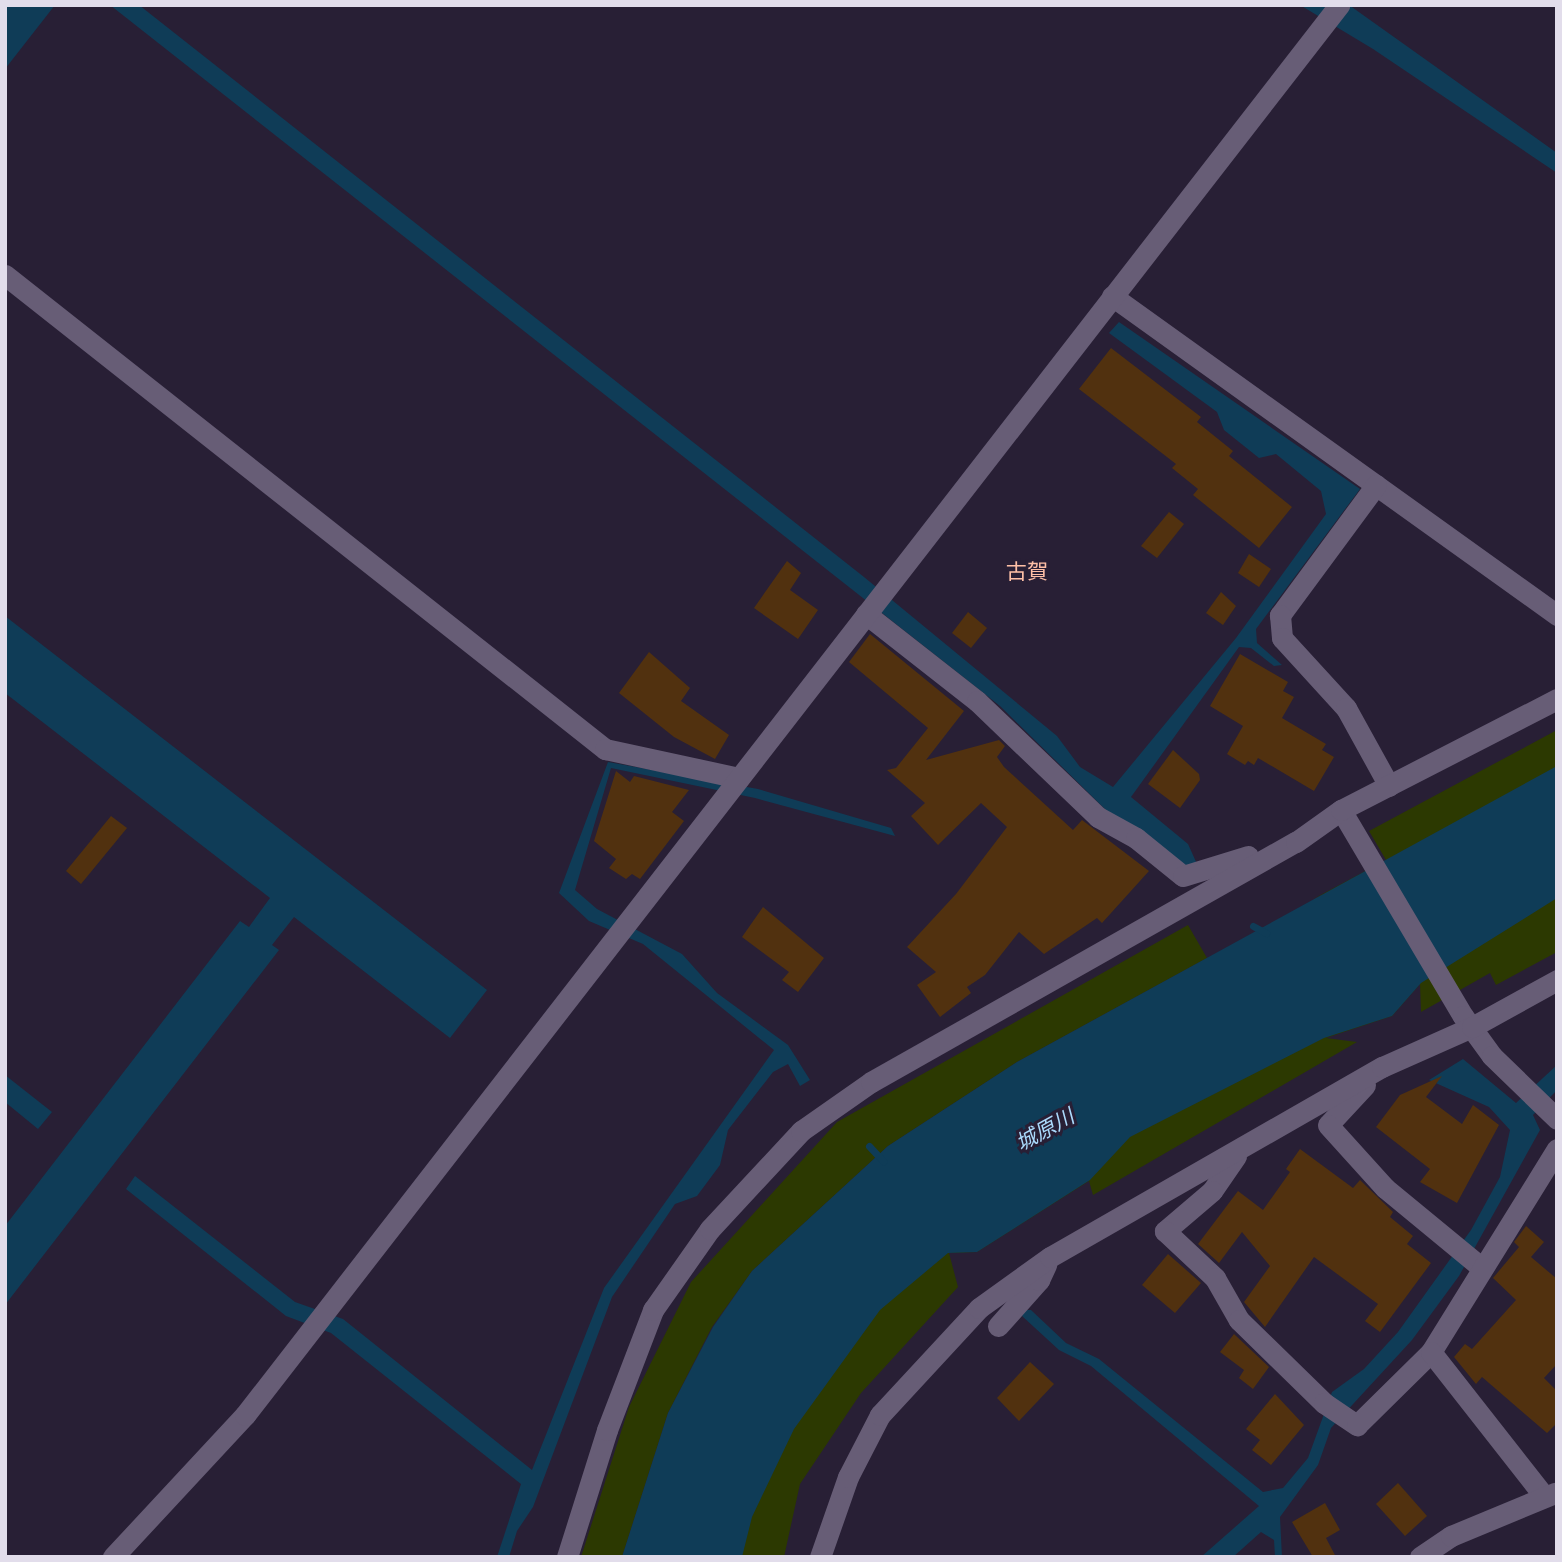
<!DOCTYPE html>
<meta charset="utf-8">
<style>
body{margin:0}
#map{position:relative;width:1562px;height:1562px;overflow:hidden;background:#281f35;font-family:"DejaVu Sans","Noto Sans JP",sans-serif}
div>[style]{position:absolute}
.green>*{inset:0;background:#2c3901}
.water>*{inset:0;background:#0f3c57}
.stream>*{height:7px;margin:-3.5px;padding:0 3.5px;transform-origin:3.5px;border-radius:3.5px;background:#0f3c57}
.building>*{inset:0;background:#51310f}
.minor>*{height:21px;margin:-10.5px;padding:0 10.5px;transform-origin:10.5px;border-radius:10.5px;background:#675d76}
span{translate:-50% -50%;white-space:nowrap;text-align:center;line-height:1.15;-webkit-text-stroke:6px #281f35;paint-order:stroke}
.neighbourhood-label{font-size:21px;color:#fdbfa6}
.water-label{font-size:21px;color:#abdafc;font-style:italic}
.frame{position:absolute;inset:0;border:7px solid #e2ddeb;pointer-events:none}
</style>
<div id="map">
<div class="green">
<div style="clip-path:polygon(1557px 730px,1557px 787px,1313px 899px,1386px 860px,1369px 831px)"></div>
<div style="clip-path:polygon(1557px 879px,1557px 952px,1496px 985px,1490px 973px,1421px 1012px,1420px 984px,1392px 1016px,1326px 1038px,1357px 1042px,1093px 1195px,1089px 1181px,977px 1252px,949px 1253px,958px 1287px,861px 1393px,800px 1484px,784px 1557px,733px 1557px,743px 1509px,874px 1278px)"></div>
<div style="clip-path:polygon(1188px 925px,1207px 958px,1017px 1062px,888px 1146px,752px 1271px,712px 1327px,668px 1413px,622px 1557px,581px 1557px,629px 1407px,691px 1282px,837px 1122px)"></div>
</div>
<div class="water">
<div style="clip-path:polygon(5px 5px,55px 5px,5px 69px)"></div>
<div style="clip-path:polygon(110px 5px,139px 5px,864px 577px,1057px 736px,1080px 767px,1113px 787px,1236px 638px,1326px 514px,1321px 491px,1276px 454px,1259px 458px,1224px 430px,1217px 412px,1109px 333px,1119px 322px,1360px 489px,1256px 629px,1257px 643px,1282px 665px,1274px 666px,1251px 648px,1239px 647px,1131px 797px,1188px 844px,1197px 864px,1182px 867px,1108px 812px,1000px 706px)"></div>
<div style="clip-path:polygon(1300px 5px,1349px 5px,1557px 153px,1557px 173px,1373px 49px)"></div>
<div style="clip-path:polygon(5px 616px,487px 990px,450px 1038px,294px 917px,272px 945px,279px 950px,5px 1305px,5px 1226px,240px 921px,249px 927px,270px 898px,5px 693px)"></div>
<div style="clip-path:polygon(608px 762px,758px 789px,891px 828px,895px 836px,755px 798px,611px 768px,575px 890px,597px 909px,682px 954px,717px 993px,788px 1045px,810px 1080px,800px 1086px,788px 1064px,773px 1072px,728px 1130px,720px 1165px,697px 1196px,675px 1204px,612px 1297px,533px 1507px,517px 1531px,509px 1557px,497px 1557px,521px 1484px,331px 1333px,286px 1316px,126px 1189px,135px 1176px,295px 1302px,343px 1319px,532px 1470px,604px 1288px,774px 1050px,643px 944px,589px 921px,559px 893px)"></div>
<div style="clip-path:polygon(1557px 766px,1557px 898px,1421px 983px,1392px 1016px,1324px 1038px,1130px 1137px,1090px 1180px,977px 1252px,948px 1253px,880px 1310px,794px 1429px,752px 1517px,742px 1557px,622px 1557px,668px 1413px,713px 1327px,752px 1271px,888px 1146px,1017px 1062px)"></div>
<div style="clip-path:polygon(1463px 1059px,1516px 1103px,1557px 1065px,1557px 1090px,1533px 1115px,1540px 1130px,1459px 1276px,1412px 1340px,1331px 1428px,1318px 1465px,1280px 1517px,1282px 1557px,1275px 1557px,1274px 1540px,1261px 1532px,1233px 1557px,1201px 1557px,1259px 1506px,1091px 1366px,1059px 1350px,1022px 1316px,1024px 1310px,1031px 1310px,1066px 1343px,1099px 1359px,1263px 1492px,1283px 1488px,1308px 1458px,1332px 1392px,1364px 1369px,1398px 1332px,1471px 1230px,1500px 1177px,1510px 1130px,1489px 1107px,1429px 1080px)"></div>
<div style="clip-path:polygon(5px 1075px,52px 1112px,38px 1129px,5px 1102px)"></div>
</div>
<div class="stream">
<div style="left:1253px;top:926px;width:15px;rotate:28deg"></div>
<div style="left:869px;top:1146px;width:21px;rotate:47deg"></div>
</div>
<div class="building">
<div style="clip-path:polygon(1111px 348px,1201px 417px,1197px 422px,1233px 451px,1229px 456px,1292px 507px,1259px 548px,1193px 495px,1198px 489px,1172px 468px,1176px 464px,1079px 389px)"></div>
<div style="clip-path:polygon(1169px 512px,1184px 524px,1157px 558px,1141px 546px)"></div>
<div style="clip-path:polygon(1249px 554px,1271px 569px,1259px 587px,1238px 573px)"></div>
<div style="clip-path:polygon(787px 561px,801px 573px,790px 590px,818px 610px,798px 639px,754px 608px)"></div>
<div style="clip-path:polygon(1221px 592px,1236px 606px,1223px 625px,1206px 613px)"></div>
<div style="clip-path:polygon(968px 612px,987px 628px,971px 648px,952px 633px)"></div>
<div style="clip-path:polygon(870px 634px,964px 711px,926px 760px,999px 740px,1005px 746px,997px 757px,1004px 767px,1073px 830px,1082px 820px,1149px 871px,1102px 923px,1097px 918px,1044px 954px,1019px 932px,985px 975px,967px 987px,971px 993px,940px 1017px,917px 985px,936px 972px,907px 947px,956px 894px,1007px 827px,981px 803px,938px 845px,911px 816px,925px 803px,887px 770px,896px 768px,928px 728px,849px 662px)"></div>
<div style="clip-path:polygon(649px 652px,690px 688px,681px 701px,729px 735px,715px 759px,674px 737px,619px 693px)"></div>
<div style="clip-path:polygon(1240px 654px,1288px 682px,1283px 691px,1294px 697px,1282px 718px,1326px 744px,1322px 750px,1334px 757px,1314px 791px,1258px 758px,1254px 765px,1248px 761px,1245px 765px,1227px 754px,1243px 726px,1210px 706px)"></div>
<div style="clip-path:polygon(1173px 750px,1199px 774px,1200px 780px,1180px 808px,1148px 784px)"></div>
<div style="clip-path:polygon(616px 771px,630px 782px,634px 776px,689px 790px,672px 812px,684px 821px,640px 879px,632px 874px,626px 879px,609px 868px,616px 859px,594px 841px)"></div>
<div style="clip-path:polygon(111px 816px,127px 828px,81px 884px,66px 871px)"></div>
<div style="clip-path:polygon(763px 907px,824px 958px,798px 992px,782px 980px,789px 972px,742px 937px)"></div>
<div style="clip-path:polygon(1442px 1076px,1426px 1097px,1462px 1124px,1473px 1105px,1499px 1125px,1457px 1203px,1420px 1182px,1430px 1169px,1376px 1127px,1400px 1095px)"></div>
<div style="clip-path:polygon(1300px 1149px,1353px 1188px,1360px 1180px,1393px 1212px,1390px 1217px,1413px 1236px,1407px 1244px,1431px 1263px,1380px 1332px,1365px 1321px,1378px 1304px,1314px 1257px,1265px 1327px,1244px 1302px,1270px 1266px,1242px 1232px,1219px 1263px,1198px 1244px,1238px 1191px,1263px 1210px,1290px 1172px,1286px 1169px)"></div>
<div style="clip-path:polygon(1526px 1226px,1544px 1242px,1531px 1257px,1557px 1279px,1557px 1364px,1544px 1378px,1557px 1391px,1557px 1423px,1547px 1433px,1482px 1377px,1476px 1384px,1454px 1357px,1465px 1344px,1472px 1349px,1516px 1300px,1493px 1278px,1519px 1247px,1514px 1242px)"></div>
<div style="clip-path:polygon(1168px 1254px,1201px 1283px,1175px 1313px,1142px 1285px)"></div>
<div style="clip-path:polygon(1234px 1334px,1269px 1367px,1253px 1389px,1239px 1378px,1244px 1370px,1220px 1352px)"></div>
<div style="clip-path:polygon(1030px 1362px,1054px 1384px,1019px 1421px,997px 1398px)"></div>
<div style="clip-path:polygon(1275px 1394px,1304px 1425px,1271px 1465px,1252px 1450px,1260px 1440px,1246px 1429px)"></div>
<div style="clip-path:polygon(1398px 1483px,1427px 1516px,1405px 1536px,1376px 1504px)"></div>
<div style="clip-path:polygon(1325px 1503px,1340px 1530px,1326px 1538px,1336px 1557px,1313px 1557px,1292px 1522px)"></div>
</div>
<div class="minor">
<div style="left:5px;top:275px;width:765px;rotate:38.31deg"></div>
<div style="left:605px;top:749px;width:137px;rotate:12.2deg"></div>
<div style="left:1112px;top:296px;width:548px;rotate:35.63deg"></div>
<div style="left:1376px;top:485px;width:162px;rotate:126.4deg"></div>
<div style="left:1280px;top:615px;width:23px;rotate:85deg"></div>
<div style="left:1282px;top:638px;width:95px;rotate:47.6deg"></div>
<div style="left:1346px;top:708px;width:89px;rotate:61.1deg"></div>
<div style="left:866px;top:614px;width:141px;rotate:38.1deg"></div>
<div style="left:977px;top:701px;width:168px;rotate:43.8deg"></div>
<div style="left:1098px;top:817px;width:43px;rotate:28.9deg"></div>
<div style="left:1136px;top:838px;width:60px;rotate:39deg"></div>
<div style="left:1183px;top:876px;width:68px;rotate:-17.1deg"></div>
<div style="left:1341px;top:810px;width:239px;rotate:59.4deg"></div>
<div style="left:1463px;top:1016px;width:49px;rotate:54.1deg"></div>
<div style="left:1492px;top:1056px;width:91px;rotate:44.1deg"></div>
<div style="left:1365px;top:1085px;width:54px;rotate:132.8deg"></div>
<div style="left:1328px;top:1125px;width:85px;rotate:47.9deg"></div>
<div style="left:1385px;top:1188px;width:124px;rotate:39.5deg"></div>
<div style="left:1236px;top:1156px;width:42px;rotate:124.4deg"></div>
<div style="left:1212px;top:1191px;width:62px;rotate:139.6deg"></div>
<div style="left:1165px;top:1231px;width:69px;rotate:43.2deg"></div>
<div style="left:1215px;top:1278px;width:48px;rotate:60.3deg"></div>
<div style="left:1239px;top:1320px;width:119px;rotate:44.3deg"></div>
<div style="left:1324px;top:1403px;width:40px;rotate:34deg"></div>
<div style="left:1357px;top:1425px;width:104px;rotate:-44.6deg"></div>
<div style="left:1431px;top:1352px;width:239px;rotate:-58.2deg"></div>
<div style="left:998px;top:1326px;width:62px;rotate:-48.3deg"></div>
<div style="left:1039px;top:1280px;width:17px;rotate:-65deg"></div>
<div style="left:1431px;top:1352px;width:183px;rotate:51.9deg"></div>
<div style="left:113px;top:1557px;width:194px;rotate:-47.1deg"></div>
<div style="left:245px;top:1415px;width:1785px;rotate:-52.19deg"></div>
<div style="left:567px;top:1557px;width:133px;rotate:-72.5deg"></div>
<div style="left:607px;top:1430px;width:129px;rotate:-69deg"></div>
<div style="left:653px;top:1310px;width:99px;rotate:-54.9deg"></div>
<div style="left:710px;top:1229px;width:134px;rotate:-47.1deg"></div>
<div style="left:801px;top:1131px;width:85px;rotate:-35deg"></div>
<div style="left:871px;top:1082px;width:488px;rotate:-29.5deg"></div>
<div style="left:1296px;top:842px;width:55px;rotate:-35.4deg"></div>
<div style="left:1341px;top:810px;width:243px;rotate:-27.2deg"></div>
<div style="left:820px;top:1557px;width:85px;rotate:-70.7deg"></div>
<div style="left:848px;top:1477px;width:70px;rotate:-62.7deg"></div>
<div style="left:880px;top:1415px;width:146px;rotate:-47.2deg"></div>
<div style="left:979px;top:1308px;width:87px;rotate:-35.7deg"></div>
<div style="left:1050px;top:1257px;width:383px;rotate:-29.8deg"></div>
<div style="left:1382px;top:1067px;width:98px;rotate:-24deg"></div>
<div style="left:1472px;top:1027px;width:97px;rotate:-28.9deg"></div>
<div style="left:1420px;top:1557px;width:37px;rotate:-34deg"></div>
<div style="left:1451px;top:1536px;width:113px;rotate:-22.5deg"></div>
</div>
<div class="neighbourhood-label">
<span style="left:1027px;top:572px">古賀</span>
</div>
<div class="water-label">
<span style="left:1045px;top:1130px;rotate:-29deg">城原川</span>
</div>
<div class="frame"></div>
</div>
